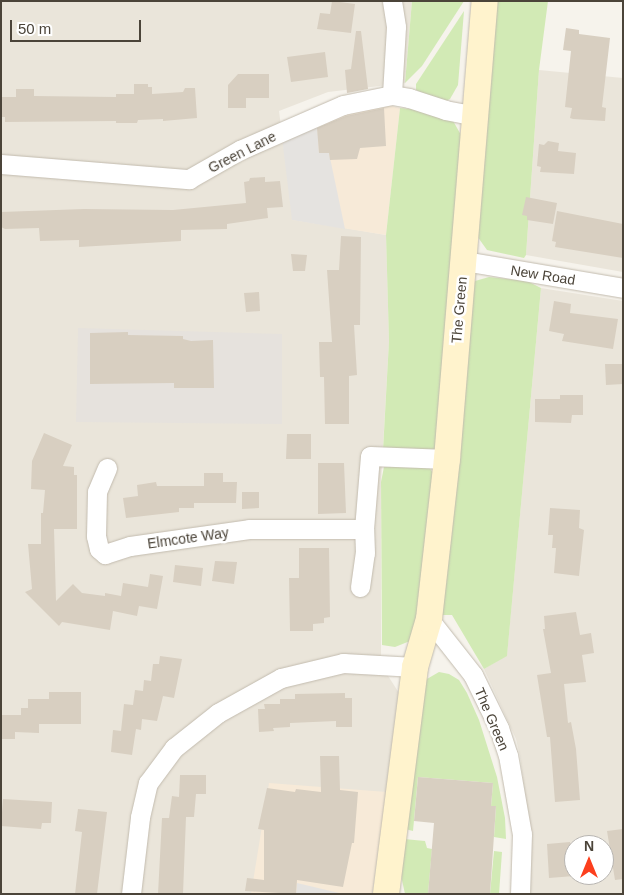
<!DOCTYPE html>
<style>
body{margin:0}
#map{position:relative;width:624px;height:895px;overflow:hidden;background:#f6f3ec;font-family:Arial,sans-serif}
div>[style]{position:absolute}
.residential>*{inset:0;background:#eae5da}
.commercial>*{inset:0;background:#f7ead8}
.industrial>*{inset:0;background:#e6e2dd}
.green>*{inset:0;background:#d2eab5}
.parking>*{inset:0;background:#e5e3e0}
.building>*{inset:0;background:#d8cfc1}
.roads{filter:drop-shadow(0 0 1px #c2bbae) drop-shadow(0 0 1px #c2bbae)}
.street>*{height:19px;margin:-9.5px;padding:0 9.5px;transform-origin:9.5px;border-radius:9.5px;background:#fff}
.secondary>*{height:26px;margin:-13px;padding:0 13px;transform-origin:13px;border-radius:13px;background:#fff3cd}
span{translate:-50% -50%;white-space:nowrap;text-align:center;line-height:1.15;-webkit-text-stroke:5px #fff;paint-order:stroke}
.street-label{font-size:14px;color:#4b4439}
.frame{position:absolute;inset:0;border:2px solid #4b4439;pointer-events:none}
.north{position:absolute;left:564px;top:835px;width:50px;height:50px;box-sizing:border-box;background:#fff;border:1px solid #b7b4b0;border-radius:50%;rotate:0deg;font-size:14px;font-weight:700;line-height:20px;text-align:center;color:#4b4439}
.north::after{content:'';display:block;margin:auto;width:18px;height:22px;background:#fc3f1d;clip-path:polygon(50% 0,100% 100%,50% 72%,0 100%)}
.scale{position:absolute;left:10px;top:20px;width:131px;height:22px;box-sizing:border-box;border:2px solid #4b4439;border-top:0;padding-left:6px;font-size:15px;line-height:18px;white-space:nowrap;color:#4b4439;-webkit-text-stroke:4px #fff;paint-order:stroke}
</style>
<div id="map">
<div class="residential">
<div style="clip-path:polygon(1px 1px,412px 1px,405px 83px,328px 92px,279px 111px,293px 219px,386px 235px,389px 341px,381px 482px,381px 665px,401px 696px,372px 894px,1px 894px)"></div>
<div style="clip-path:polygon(539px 70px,623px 78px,623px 272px,526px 255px)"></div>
<div style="clip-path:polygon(evenodd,541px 288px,623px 301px,623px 894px,530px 894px,526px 804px,520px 756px,516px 739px,484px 669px,507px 655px,541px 288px,574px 845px,604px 845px,604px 875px,574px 875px,574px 845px)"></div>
</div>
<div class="commercial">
<div style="clip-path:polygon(384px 104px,400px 108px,386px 235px,292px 220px,313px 120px)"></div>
<div style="clip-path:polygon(269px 783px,387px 792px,372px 894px,251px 894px)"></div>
</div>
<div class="industrial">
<div style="clip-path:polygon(78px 328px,282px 334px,282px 424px,76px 422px)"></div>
</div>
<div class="green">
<div style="clip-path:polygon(412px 1px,464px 1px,422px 66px,405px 83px)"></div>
<div style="clip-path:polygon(497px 1px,548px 1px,539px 70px,526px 255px,524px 258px,487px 250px,477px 236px)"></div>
<div style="clip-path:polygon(464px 11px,458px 85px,450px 99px,442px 103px,416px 90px,416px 84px)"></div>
<div style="clip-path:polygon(400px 108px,421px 110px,452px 119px,461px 135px,436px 447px,433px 452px,383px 450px,389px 341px,386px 235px)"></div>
<div style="clip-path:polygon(489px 277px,527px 281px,541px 288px,507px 656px,484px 669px,452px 615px,441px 615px,468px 297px,475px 281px)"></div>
<div style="clip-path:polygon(393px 465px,429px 467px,433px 473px,418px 615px,410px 641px,395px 647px,382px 645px,381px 482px,384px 467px)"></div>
<div style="clip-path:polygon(439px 672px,449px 674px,459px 680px,467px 693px,479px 720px,497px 777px,505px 818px,506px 839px,494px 837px,496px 806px,491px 806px,493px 783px,418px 777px,413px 831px,405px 829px,420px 683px)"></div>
<div style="clip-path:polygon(404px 839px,425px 841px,427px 848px,432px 849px,428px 894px,405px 894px,400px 871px)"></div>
<div style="clip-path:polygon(494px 851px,502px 852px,499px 894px,490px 894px)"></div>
</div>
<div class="parking">
<div style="clip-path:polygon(317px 119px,319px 153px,329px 153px,345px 229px,292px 220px,282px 138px)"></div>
<div style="clip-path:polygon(297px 883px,339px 893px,338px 894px,296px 894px)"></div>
</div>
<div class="building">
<div style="clip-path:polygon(332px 1px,355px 4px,351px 33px,317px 29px,320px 13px,330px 14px)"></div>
<div style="clip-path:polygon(566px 28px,579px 30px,579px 34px,610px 38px,602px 107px,606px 108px,605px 121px,573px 119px,570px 118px,572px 108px,565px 107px,571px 51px,563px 50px)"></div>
<div style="clip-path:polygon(356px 31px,361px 31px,368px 89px,347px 93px,345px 70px,351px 69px)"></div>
<div style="clip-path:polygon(325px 52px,328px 77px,291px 82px,287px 57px)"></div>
<div style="clip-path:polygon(238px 74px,269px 74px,269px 98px,246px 98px,246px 108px,228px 108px,228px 85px)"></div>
<div style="clip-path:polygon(134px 84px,148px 84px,148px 87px,152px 87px,152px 94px,183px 92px,185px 88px,195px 88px,197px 118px,163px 121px,163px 119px,138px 120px,137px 123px,116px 123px,116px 121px,5px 122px,5px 117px,1px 117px,1px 97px,16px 97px,16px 89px,34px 89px,34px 96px,116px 97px,116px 94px,134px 94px)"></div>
<div style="clip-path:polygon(384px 108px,386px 146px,360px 148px,357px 159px,330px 160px,329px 153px,319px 153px,317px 128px,346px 116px)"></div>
<div style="clip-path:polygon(548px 141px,559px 143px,558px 151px,576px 153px,574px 174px,540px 172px,541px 167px,537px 166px,539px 144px,544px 145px)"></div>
<div style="clip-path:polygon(265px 177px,265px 182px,280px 181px,283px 207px,267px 208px,268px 218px,227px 224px,227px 229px,181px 230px,181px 241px,79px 247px,79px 240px,40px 241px,39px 228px,5px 229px,1px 227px,1px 212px,84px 209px,173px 210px,246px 203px,244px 182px,249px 181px,250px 178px)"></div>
<div style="clip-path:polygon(526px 197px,557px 203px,553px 224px,527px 220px,527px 216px,522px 215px)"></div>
<div style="clip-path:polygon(557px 211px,623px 224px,623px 258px,555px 247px,556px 242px,552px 241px)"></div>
<div style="clip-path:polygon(341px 236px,361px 237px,360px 325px,354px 325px,357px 375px,349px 376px,349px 424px,325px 424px,324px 377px,320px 377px,319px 342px,332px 342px,327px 270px,339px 270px)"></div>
<div style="clip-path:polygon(291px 254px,307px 255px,305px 271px,293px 271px)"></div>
<div style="clip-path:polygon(259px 292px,260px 311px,246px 312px,244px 293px)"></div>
<div style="clip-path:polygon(554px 301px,571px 304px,570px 313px,618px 319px,613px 349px,562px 341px,564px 334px,549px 331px)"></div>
<div style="clip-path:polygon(128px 332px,128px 335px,183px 336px,183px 339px,191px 341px,213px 340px,214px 388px,174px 388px,174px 383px,90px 384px,90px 333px)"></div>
<div style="clip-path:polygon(605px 364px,623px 364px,623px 384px,606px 385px)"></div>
<div style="clip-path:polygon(560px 395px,583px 395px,583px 415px,572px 415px,571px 423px,535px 422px,535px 399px,560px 399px)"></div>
<div style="clip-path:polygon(44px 433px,72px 445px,63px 466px,74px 467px,74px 475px,77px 475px,77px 529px,54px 529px,56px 601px,73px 584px,82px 593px,105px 596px,105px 593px,121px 596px,123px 583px,148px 587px,150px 574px,163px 576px,157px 609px,139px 606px,137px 616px,113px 611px,110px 630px,62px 622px,59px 626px,25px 592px,32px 589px,28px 544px,41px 544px,41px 513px,43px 513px,45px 490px,31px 489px,32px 461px)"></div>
<div style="clip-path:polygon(287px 434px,311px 434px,311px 459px,286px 459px)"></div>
<div style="clip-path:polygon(318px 463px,344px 463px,346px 513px,318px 514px)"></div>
<div style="clip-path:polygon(204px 473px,223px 473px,223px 482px,237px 482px,236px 503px,194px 503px,194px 508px,179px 508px,179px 512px,126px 518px,123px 498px,138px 496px,137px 485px,156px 482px,157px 486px,204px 486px)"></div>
<div style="clip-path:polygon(242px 492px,259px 492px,259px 508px,242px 509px)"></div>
<div style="clip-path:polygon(550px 508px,580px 510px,579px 528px,584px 530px,579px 576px,554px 573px,556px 548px,552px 548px,553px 535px,548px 535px)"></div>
<div style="clip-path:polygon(299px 548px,329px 548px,330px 617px,324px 618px,324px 623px,313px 624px,313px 631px,290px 631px,289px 578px,299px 578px)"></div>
<div style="clip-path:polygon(215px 561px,237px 562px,234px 584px,212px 581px)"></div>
<div style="clip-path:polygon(175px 565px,203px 568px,201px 586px,173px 582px)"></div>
<div style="clip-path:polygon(576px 612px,580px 635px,591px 633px,594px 653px,582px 655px,586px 682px,564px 684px,568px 723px,571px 722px,576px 749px,580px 800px,555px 802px,550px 737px,547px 737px,537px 675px,551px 673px,543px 629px,545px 629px,544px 616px)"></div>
<div style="clip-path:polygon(160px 656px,182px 659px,174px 698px,163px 696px,157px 721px,142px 719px,141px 730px,136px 729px,132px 755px,111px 752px,113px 730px,121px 731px,124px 704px,133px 705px,135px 690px,143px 691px,144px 680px,151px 681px,153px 664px,159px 664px)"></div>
<div style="clip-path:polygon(49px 692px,81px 692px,81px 724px,39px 724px,39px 733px,15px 732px,15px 739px,1px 739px,1px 715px,21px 715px,21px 708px,28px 708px,28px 699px,49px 699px)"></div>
<div style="clip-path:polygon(345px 693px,345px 698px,352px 698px,352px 727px,336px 727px,336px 721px,290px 723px,290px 727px,273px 728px,274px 731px,259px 732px,258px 709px,265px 709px,264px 704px,280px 704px,280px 699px,295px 699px,295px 694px)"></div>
<div style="clip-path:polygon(320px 756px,339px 756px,340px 790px,358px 792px,354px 843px,352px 843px,343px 887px,297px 880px,296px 894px,245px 891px,247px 878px,264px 880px,264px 830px,258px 829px,267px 788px,295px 792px,296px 789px,321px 792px)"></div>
<div style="clip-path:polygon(180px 775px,206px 775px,206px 794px,196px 794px,194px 817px,186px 817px,183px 894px,158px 894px,162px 818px,169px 818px,172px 796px,179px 797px)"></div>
<div style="clip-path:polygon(418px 777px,493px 783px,491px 806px,496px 806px,490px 894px,428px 894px,434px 823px,414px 821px)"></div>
<div style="clip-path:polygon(3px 799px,52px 802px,51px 823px,42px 823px,41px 829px,1px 826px)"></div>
<div style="clip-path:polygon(78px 809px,107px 812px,97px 894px,75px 894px,82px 832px,75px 831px)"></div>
<div style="clip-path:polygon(623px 829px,623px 879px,615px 880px,607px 831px)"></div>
<div style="clip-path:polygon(570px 842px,574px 876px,549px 878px,547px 844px)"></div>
</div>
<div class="roads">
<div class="street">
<div style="left:392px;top:1px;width:26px;rotate:81deg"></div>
<div style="left:396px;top:27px;width:68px;rotate:93.4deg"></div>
<div style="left:1px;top:164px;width:189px;rotate:4.6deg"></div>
<div style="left:189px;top:179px;width:59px;rotate:-29.6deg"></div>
<div style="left:240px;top:150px;width:112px;rotate:-23.6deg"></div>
<div style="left:343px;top:105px;width:50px;rotate:-11.5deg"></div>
<div style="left:392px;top:95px;width:17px;rotate:10deg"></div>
<div style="left:409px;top:98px;width:38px;rotate:18deg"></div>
<div style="left:445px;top:110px;width:31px;rotate:11deg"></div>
<div style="left:464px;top:261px;width:161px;rotate:9.6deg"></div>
<div style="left:107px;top:468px;width:26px;rotate:113deg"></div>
<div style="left:97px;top:492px;width:44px;rotate:91.3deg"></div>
<div style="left:96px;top:536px;width:13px;rotate:77deg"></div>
<div style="left:99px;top:549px;width:8px;rotate:40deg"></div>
<div style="left:105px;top:554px;width:26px;rotate:-18deg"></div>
<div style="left:130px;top:546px;width:120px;rotate:-8.1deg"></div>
<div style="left:249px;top:529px;width:115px"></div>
<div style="left:364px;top:529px;width:73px;rotate:-85.3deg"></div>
<div style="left:370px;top:456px;width:77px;rotate:2.2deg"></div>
<div style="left:360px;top:587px;width:34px;rotate:-82deg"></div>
<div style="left:365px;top:553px;width:24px;rotate:-92deg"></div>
<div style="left:429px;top:619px;width:71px;rotate:51.8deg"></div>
<div style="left:473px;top:675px;width:59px;rotate:63.9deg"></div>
<div style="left:499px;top:728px;width:28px;rotate:72deg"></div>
<div style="left:508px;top:755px;width:80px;rotate:80deg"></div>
<div style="left:522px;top:834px;width:60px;rotate:91.9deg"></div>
<div style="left:131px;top:894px;width:78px;rotate:-83.3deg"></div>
<div style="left:140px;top:817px;width:35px;rotate:-77deg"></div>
<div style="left:148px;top:783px;width:44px;rotate:-53.4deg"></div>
<div style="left:174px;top:748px;width:56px;rotate:-38.5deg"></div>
<div style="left:218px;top:713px;width:72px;rotate:-29.1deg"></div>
<div style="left:281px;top:678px;width:64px;rotate:-13.6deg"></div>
<div style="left:343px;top:663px;width:72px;rotate:3.2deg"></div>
</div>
<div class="secondary">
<div style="left:386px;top:894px;width:229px;rotate:-82.7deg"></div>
<div style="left:415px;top:667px;width:50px;rotate:-73.7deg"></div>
<div style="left:429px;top:619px;width:161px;rotate:-83.6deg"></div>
<div style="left:447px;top:459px;width:460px;rotate:-85.3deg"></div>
</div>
</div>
<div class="street-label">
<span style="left:242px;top:152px;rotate:-27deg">Green Lane</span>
<span style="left:543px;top:275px;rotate:9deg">New Road</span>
<span style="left:459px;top:310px;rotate:-85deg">The Green</span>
<span style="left:188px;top:538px;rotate:-8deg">Elmcote Way</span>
<span style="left:492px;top:719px;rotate:67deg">The Green</span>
</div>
<div class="frame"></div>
<div class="north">N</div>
<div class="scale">50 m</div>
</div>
